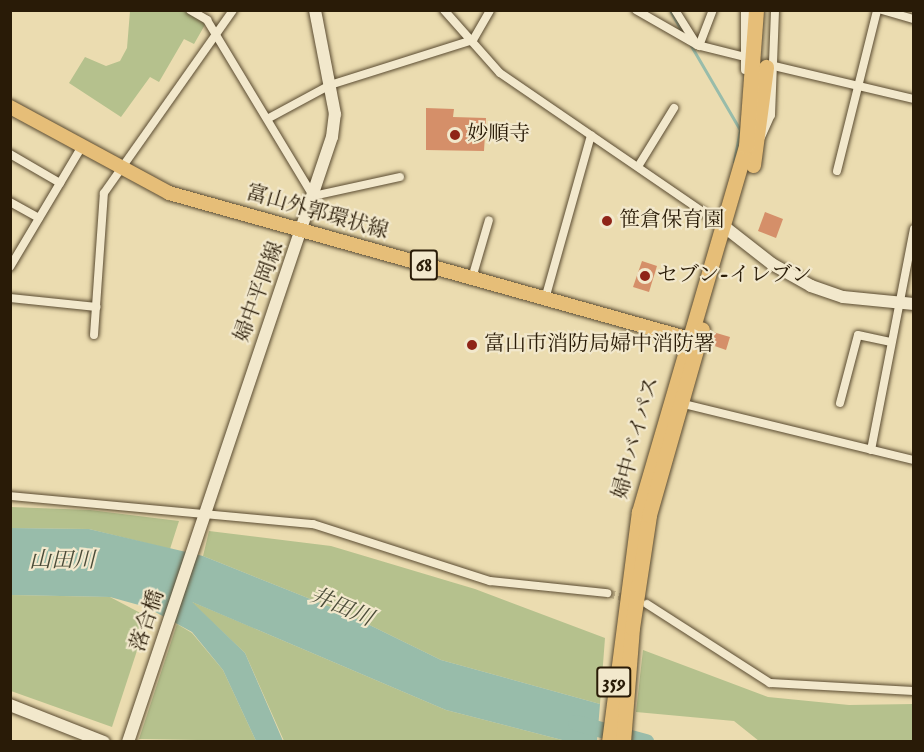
<!DOCTYPE html>
<meta charset="utf-8">
<style>
body{margin:0}
#map{position:relative;width:924px;height:752px;overflow:hidden;background:#ebdcb0;font-family:"IM FELL English","Noto Serif JP",serif}
div>[style]{position:absolute}
.green>*{inset:0;background:#b5c18d}
.water>*{inset:0;background:#98bcaa}
.stream>*{height:3px;margin:-1.5px;padding:0 1.5px;transform-origin:1.5px;border-radius:1.5px;background:#98bcaa}
.river>*{height:16px;margin:-8px;padding:0 8px;transform-origin:8px;border-radius:8px;background:#98bcaa}
.building>*{inset:0;background:#d58f69}
.street-tunnel>*{height:8px;margin-top:-4px;transform-origin:0;background:repeating-linear-gradient(90deg,#c4b58e 0 8px,transparent 0 12px)}
.roads{filter:drop-shadow(0 0 2px #5a4b31) drop-shadow(0 0 2px #5a4b31)}
.street>*{height:8px;margin:-4px;padding:0 4px;transform-origin:4px;border-radius:4px;background:#f2e8cc}
.secondary>*{height:12px;margin:-6px;padding:0 6px;transform-origin:6px;border-radius:6px;background:#f2e8cc}
.primary>*{height:14px;margin:-7px;padding:0 7px;transform-origin:7px;border-radius:7px;background:#e6be78}
.highway>*{height:15px;margin:-7.5px;padding:0 7.5px;transform-origin:7.5px;border-radius:7.5px;background:#e6be78}
.dots>*{width:16px;height:16px;translate:-50% -50%;box-sizing:border-box;border:3px solid #f2e8cc;border-radius:50%}
span{translate:-50% -50%;white-space:nowrap;text-align:center;line-height:1.15;-webkit-text-stroke:4.5px #f2e8cc;paint-order:stroke}
.shield-label span{padding:2px 4px;background:#f2e8cc;border:2px solid;border-radius:4px;-webkit-text-stroke-width:0}
.shield-label{font-size:20px;color:#291b07;font-weight:700}
.poi-label{font-size:21px;color:#291b07}
.left{translate:0 -50%;text-align:left}
.street-label{font-size:21px;color:#291b07}
.water-label{font-size:22px;color:#4a4b38;font-style:italic}
.frame{position:absolute;inset:0;border:12px solid #291b07;pointer-events:none}
</style>
<div id="map">
<div class="green">
<div style="clip-path:polygon(130px 11px,197px 11px,206px 23px,194px 44px,184px 39px,159px 82px,150px 77px,121px 117px,69px 83px,85px 57px,106px 66px,120px 61px,127px 48px)"></div>
<div style="clip-path:polygon(11px 507px,90px 510px,179px 521px,170px 549px,89px 529px,11px 528px)"></div>
<div style="clip-path:polygon(209px 531px,331px 546px,475px 589px,605px 638px,600px 704px,441px 660px,343px 612px,203px 556px)"></div>
<div style="clip-path:polygon(11px 595px,110px 597px,148px 617px,112px 727px,11px 691px)"></div>
<div style="clip-path:polygon(190px 601px,446px 710px,566px 741px,284px 741px,245px 653px)"></div>
<div style="clip-path:polygon(177px 624px,192px 633px,223px 670px,256px 741px,139px 739px)"></div>
<div style="clip-path:polygon(643px 650px,768px 697px,849px 705px,913px 704px,913px 741px,759px 741px,734px 721px,636px 712px)"></div>
</div>
<div class="water">
<div style="clip-path:polygon(11px 528px,89px 529px,203px 556px,343px 612px,441px 660px,600px 704px,597px 741px,566px 741px,446px 710px,192px 602px,245px 653px,283px 741px,256px 741px,223px 670px,192px 632px,146px 607px,110px 597px,11px 595px)"></div>
</div>
<div class="stream">
<div style="left:670px;top:10px;width:26px;rotate:61deg"></div>
<div style="left:690px;top:44px;width:99px;rotate:59.8deg"></div>
<div style="left:740px;top:130px;width:32px;rotate:101deg"></div>
</div>
<div class="river">
<div style="left:576px;top:723px;width:73px;rotate:15.2deg"></div>
</div>
<div class="building">
<div style="clip-path:polygon(426px 108px,454px 109px,453px 117px,486px 118px,484px 151px,426px 150px)"></div>
<div style="clip-path:polygon(765px 212px,783px 219px,776px 238px,758px 231px)"></div>
<div style="clip-path:polygon(642px 261px,657px 266px,649px 292px,633px 287px)"></div>
<div style="clip-path:polygon(713px 332px,730px 337px,726px 350px,709px 344px)"></div>
</div>
<div class="street-tunnel">
<div style="left:607px;top:593px;width:23px;rotate:15deg"></div>
</div>
<div class="roads">
<div class="street">
<div style="left:190px;top:10px;width:20px;rotate:30deg"></div>
<div style="left:207px;top:20px;width:205px;rotate:58.9deg"></div>
<div style="left:313px;top:196px;width:89px;rotate:-12.3deg"></div>
<div style="left:444px;top:10px;width:84px;rotate:48.4deg"></div>
<div style="left:500px;top:73px;width:273px;rotate:34.4deg"></div>
<div style="left:636px;top:10px;width:70px;rotate:29.8deg"></div>
<div style="left:697px;top:45px;width:49px;rotate:14deg"></div>
<div style="left:675px;top:10px;width:38px;rotate:58deg"></div>
<div style="left:882px;top:10px;width:33px;rotate:16deg"></div>
<div style="left:699px;top:46px;width:39px;rotate:-69deg"></div>
<div style="left:774px;top:66px;width:144px;rotate:13.3deg"></div>
<div style="left:745px;top:70px;width:60px;rotate:-90deg"></div>
<div style="left:269px;top:118px;width:69px;rotate:-28.4deg"></div>
<div style="left:330px;top:85px;width:150px;rotate:-17.5deg"></div>
<div style="left:473px;top:40px;width:34px;rotate:-60deg"></div>
<div style="left:761px;top:137px;width:24px;rotate:-66deg"></div>
<div style="left:771px;top:115px;width:105px;rotate:-87.8deg"></div>
<div style="left:10px;top:154px;width:58px;rotate:30.1deg"></div>
<div style="left:639px;top:165px;width:67px;rotate:-58.4deg"></div>
<div style="left:837px;top:171px;width:166px;rotate:-76deg"></div>
<div style="left:10px;top:202px;width:33px;rotate:29deg"></div>
<div style="left:10px;top:267px;width:139px;rotate:-59.2deg"></div>
<div style="left:472px;top:278px;width:60px;rotate:-73.7deg"></div>
<div style="left:10px;top:298px;width:87px;rotate:5.9deg"></div>
<div style="left:545px;top:299px;width:170px;rotate:-74.3deg"></div>
<div style="left:94px;top:335px;width:142px;rotate:-86deg"></div>
<div style="left:104px;top:193px;width:224px;rotate:-54.8deg"></div>
<div style="left:680px;top:403px;width:241px;rotate:13.7deg"></div>
<div style="left:840px;top:403px;width:70px;rotate:-75.2deg"></div>
<div style="left:858px;top:335px;width:34px;rotate:12deg"></div>
<div style="left:871px;top:450px;width:225px;rotate:-79deg"></div>
<div style="left:10px;top:496px;width:304px;rotate:5.3deg"></div>
<div style="left:313px;top:524px;width:186px;rotate:17.9deg"></div>
<div style="left:490px;top:581px;width:118px;rotate:5.9deg"></div>
<div style="left:647px;top:604px;width:146px;rotate:32.7deg"></div>
<div style="left:770px;top:683px;width:144px;rotate:3.2deg"></div>
</div>
<div class="secondary">
<div style="left:726px;top:228px;width:58px;rotate:38deg"></div>
<div style="left:772px;top:264px;width:45px;rotate:29.4deg"></div>
<div style="left:811px;top:286px;width:34px;rotate:19deg"></div>
<div style="left:843px;top:297px;width:71px;rotate:5.6deg"></div>
<div style="left:10px;top:705px;width:101px;rotate:21.5deg"></div>
<div style="left:128px;top:742px;width:638px;rotate:-71.37deg"></div>
<div style="left:332px;top:137px;width:23px;rotate:-83deg"></div>
<div style="left:335px;top:114px;width:106px;rotate:-100.9deg"></div>
</div>
<div class="primary">
<div style="left:10px;top:107px;width:181px;rotate:28.4deg"></div>
<div style="left:169px;top:193px;width:548px;rotate:15.66deg"></div>
</div>
<div class="highway">
<div style="left:753px;top:165px;width:99px;rotate:-82.4deg"></div>
<div style="left:609px;top:742px;width:232px;rotate:-82.6deg"></div>
<div style="left:639px;top:512px;width:381px;rotate:-73.7deg"></div>
<div style="left:746px;top:146px;width:136px;rotate:-85.8deg"></div>
<div style="left:623px;top:742px;width:114px;rotate:-85.5deg"></div>
<div style="left:632px;top:628px;width:114px;rotate:-81.4deg"></div>
<div style="left:649px;top:515px;width:193px;rotate:-74.1deg"></div>
</div>
</div>
<div class="dots">
<div style="left:455px;top:135px;background:#8f2418"></div>
<div style="left:607px;top:221px;background:#8f2418"></div>
<div style="left:645px;top:276px;background:#8f2418"></div>
<div style="left:472px;top:345px;background:#8f2418"></div>
</div>
<div class="shield-label">
<span style="left:424px;top:265px">68</span>
<span style="left:614px;top:682px">359</span>
</div>
<div class="poi-label">
<span class="left" style="left:467px;top:135px">妙順寺</span>
<span class="left" style="left:619px;top:221px">笹倉保育園</span>
<span class="left" style="left:657px;top:276px">セブン-イレブン</span>
<span class="left" style="left:484px;top:345px">富山市消防局婦中消防署</span>
</div>
<div class="street-label">
<span style="left:317px;top:213px;rotate:16deg">富山外郭環状線</span>
<span style="left:260px;top:292px;rotate:-70deg">婦中平岡線</span>
<span style="left:637px;top:438px;rotate:-75deg">婦中バイパス</span>
<span style="left:148px;top:621px;rotate:-71deg">落合橋</span>
</div>
<div class="water-label">
<span style="left:62px;top:562px">山田川</span>
<span style="left:341px;top:608px;rotate:23deg">井田川</span>
</div>
<div class="frame"></div>
</div>
